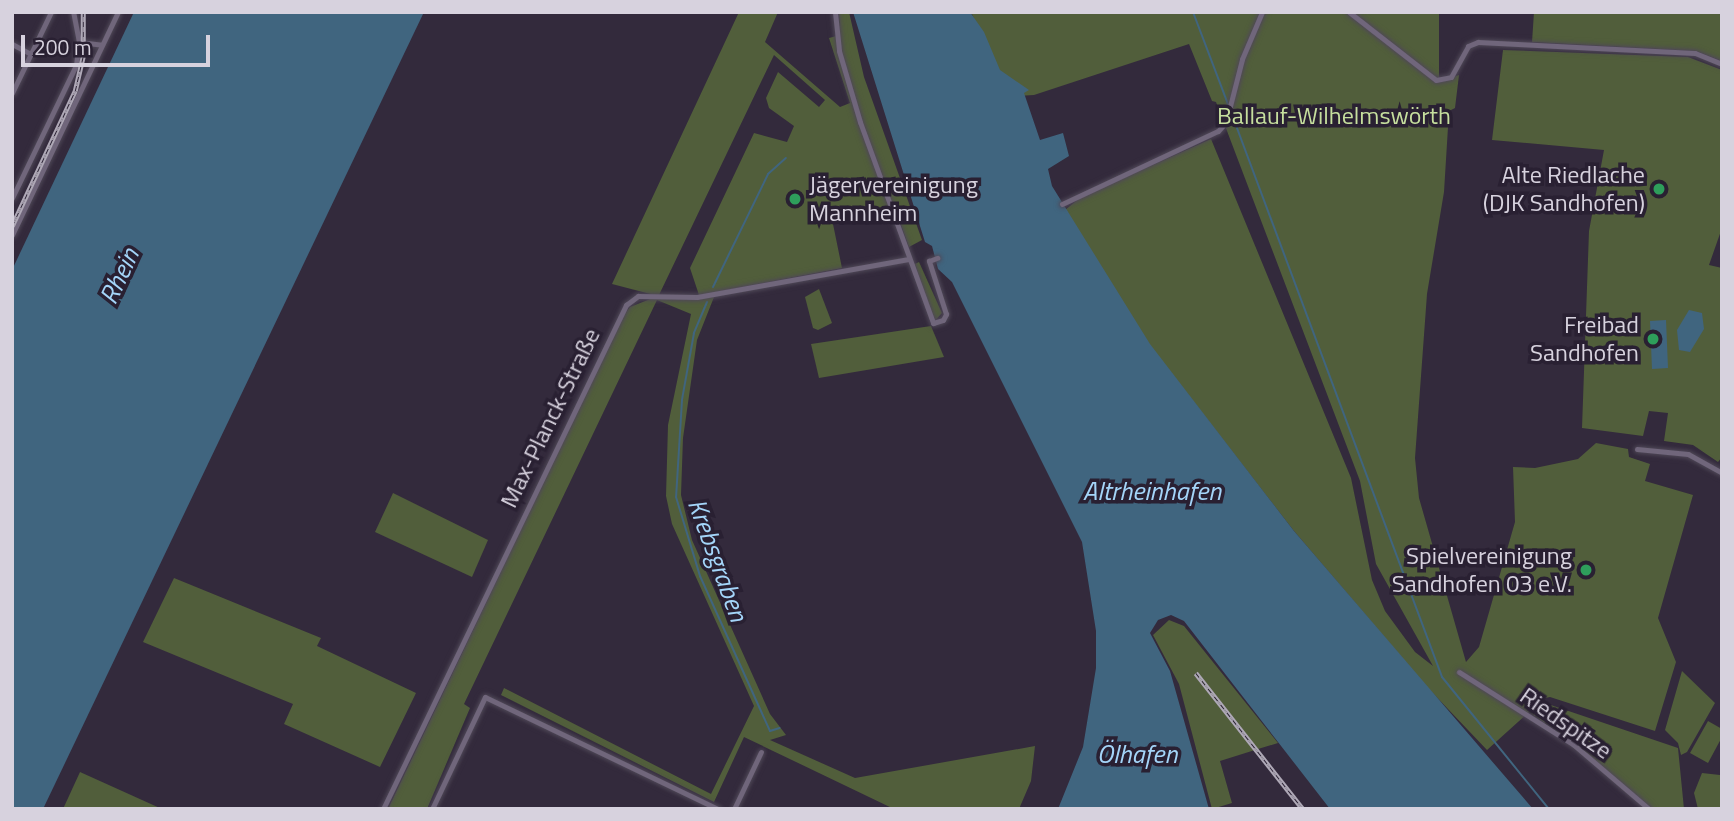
<!DOCTYPE html>
<meta charset="utf-8">
<style>
body{margin:0}
#map{position:relative;width:1734px;height:821px;overflow:hidden;background:#332a3c;font-family:"Titillium Web",sans-serif}
div>[style]{position:absolute}
.green>*{inset:0;background:#515e3b}
.water>*{inset:0;background:#40657f}
.stream>*{height:2px;margin:-1px;padding:0 1px;transform-origin:1px;border-radius:1px;background:#40657f}
.roads{filter:drop-shadow(0 0 2px #4f4857) drop-shadow(0 0 2px #4f4857)}
.minor>*{height:5px;margin:-2.5px;padding:0 2.5px;transform-origin:2.5px;border-radius:2.5px;background:#70667b}
.rail>*{height:4.5px;margin-top:-2.25px;transform-origin:0;background:repeating-linear-gradient(90deg,#292032 0 5px,#afa9b7 0 10px);box-sizing:border-box;border-block:2px solid #afa9b7}
.dots>*{width:19px;height:19px;translate:-50% -50%;box-sizing:border-box;border:4px solid #292032;border-radius:50%}
span{translate:-50% -50%;white-space:nowrap;text-align:center;line-height:1.15;-webkit-text-stroke:7px #292032;paint-order:stroke}
.park-label{font-size:24px;color:#c6df9e}
.poi-label{font-size:24px;color:#d7d2de}
.right{translate:-100% -50%;text-align:right}
.left{translate:0 -50%;text-align:left}
.street-label{font-size:24px;color:#d7d2de}
.water-label{font-size:26px;color:#a4d5f9;font-style:italic}
.frame{position:absolute;inset:0;border:14px solid #d7d2de;pointer-events:none}
.scale{position:absolute;left:21px;top:35px;width:189px;height:32px;box-sizing:border-box;border:4px solid #d7d2de;border-top:0;padding-left:9px;font-size:21px;line-height:24px;white-space:nowrap;color:#d7d2de;-webkit-text-stroke:5px #292032;paint-order:stroke}
</style>
<div id="map">
<div class="green">
<div style="clip-path:polygon(evenodd,739px 12px,778px 12px,765px 42px,840px 107px,850px 103px,829px 38px,840px 35px,839px 12px,849px 12px,864px 77px,922px 240px,909px 247px,897px 214px,833px 224px,842px 268px,716px 292px,697px 340px,683px 438px,681px 495px,692px 540px,770px 714px,786px 735px,770px 740px,855px 778px,1035px 746px,1031px 781px,1019px 809px,894px 809px,744px 737px,714px 802px,501px 695px,504px 688px,711px 794px,754px 706px,672px 524px,666px 496px,668px 425px,691px 314px,657px 300px,464px 704px,470px 708px,427px 809px,388px 809px,622px 317px,630px 307px,658px 296px,612px 284px,739px 12px,774px 55px,825px 100px,819px 107px,778px 72px,766px 98px,769px 108px,794px 126px,787px 142px,754px 133px,690px 268px,699px 295px,659px 295px,774px 55px)"></div>
<div style="clip-path:polygon(971px 12px,1439px 12px,1439px 82px,1459px 75px,1455px 108px,1449px 111px,1444px 192px,1427px 294px,1415px 458px,1419px 498px,1466px 662px,1479px 647px,1515px 522px,1513px 467px,1535px 468px,1578px 459px,1596px 443px,1628px 449px,1629px 457px,1650px 464px,1645px 481px,1693px 495px,1658px 618px,1676px 662px,1655px 731px,1550px 697px,1536px 700px,1678px 748px,1684px 809px,1653px 809px,1575px 744px,1529px 712px,1487px 750px,1428px 688px,1294px 531px,1149px 344px,1065px 210px,1081px 197px,1211px 139px,1351px 478px,1372px 580px,1385px 611px,1415px 652px,1433px 666px,1376px 564px,1360px 481px,1216px 102px,1212px 101px,1189px 44px,1034px 95px,1017px 96px,999px 73px)"></div>
<div style="clip-path:polygon(1534px 12px,1722px 12px,1722px 61px,1696px 51px,1532px 42px)"></div>
<div style="clip-path:polygon(1503px 50px,1688px 57px,1722px 70px,1722px 228px,1709px 265px,1722px 268px,1722px 457px,1718px 462px,1693px 445px,1664px 441px,1668px 413px,1649px 411px,1643px 436px,1582px 428px,1589px 231px,1604px 150px,1492px 140px)"></div>
<div style="clip-path:polygon(919px 262px,942px 313px,934px 322px,915px 264px)"></div>
<div style="clip-path:polygon(819px 289px,832px 323px,818px 330px,813px 328px,805px 297px)"></div>
<div style="clip-path:polygon(931px 326px,944px 357px,819px 378px,811px 344px)"></div>
<div style="clip-path:polygon(393px 493px,488px 540px,472px 577px,375px 532px)"></div>
<div style="clip-path:polygon(174px 578px,321px 638px,317px 646px,416px 693px,380px 767px,284px 724px,293px 704px,143px 642px)"></div>
<div style="clip-path:polygon(1169px 620px,1184px 626px,1278px 743px,1258px 749px,1196px 674px,1255px 750px,1220px 761px,1232px 803px,1212px 809px,1179px 684px,1153px 635px)"></div>
<div style="clip-path:polygon(1682px 671px,1715px 703px,1687px 752px,1681px 755px,1678px 743px,1665px 730px)"></div>
<div style="clip-path:polygon(1708px 721px,1722px 729px,1722px 737px,1708px 763px,1690px 753px)"></div>
<div style="clip-path:polygon(80px 772px,162px 809px,63px 809px)"></div>
<div style="clip-path:polygon(1702px 773px,1720px 775px,1722px 809px,1698px 809px,1694px 793px)"></div>
</div>
<div class="water">
<div style="clip-path:polygon(134px 12px,424px 12px,43px 809px,12px 809px,12px 270px)"></div>
<div style="clip-path:polygon(853px 12px,970px 12px,984px 32px,1000px 70px,1029px 90px,1024px 93px,1040px 140px,1063px 133px,1069px 156px,1048px 169px,1052px 186px,1150px 344px,1294px 531px,1533px 809px,1330px 809px,1184px 621px,1171px 615px,1158px 620px,1150px 633px,1170px 671px,1209px 809px,1058px 809px,1083px 747px,1096px 668px,1096px 631px,1082px 542px,952px 282px,938px 269px,932px 246px,925px 242px)"></div>
<div style="clip-path:polygon(1689px 310px,1702px 313px,1704px 329px,1690px 352px,1679px 350px,1677px 330px)"></div>
<div style="clip-path:polygon(1666px 320px,1668px 368px,1652px 369px,1650px 321px)"></div>
</div>
<div class="stream">
<div style="left:1193px;top:12px;width:98px;rotate:69.2deg"></div>
<div style="left:1231px;top:112px;width:603px;rotate:69.52deg"></div>
<div style="left:1442px;top:677px;width:170px;rotate:51deg"></div>
<div style="left:713px;top:287px;width:126px;rotate:-64deg"></div>
<div style="left:768px;top:174px;width:24px;rotate:-42deg"></div>
<div style="left:707px;top:302px;width:34px;rotate:113deg"></div>
<div style="left:694px;top:333px;width:68px;rotate:100.2deg"></div>
<div style="left:682px;top:400px;width:97px;rotate:93.5deg"></div>
<div style="left:676px;top:497px;width:83px;rotate:73.1deg"></div>
<div style="left:700px;top:576px;width:170px;rotate:65.7deg"></div>
<div style="left:770px;top:731px;width:10px;rotate:-17deg"></div>
</div>
<div class="roads">
<div class="minor">
<div style="left:835px;top:12px;width:39px;rotate:84deg"></div>
<div style="left:839px;top:51px;width:74px;rotate:73.5deg"></div>
<div style="left:860px;top:122px;width:214px;rotate:70deg"></div>
<div style="left:933px;top:323px;width:10px;rotate:-17deg"></div>
<div style="left:943px;top:320px;width:7px;rotate:-63deg"></div>
<div style="left:946px;top:314px;width:56px;rotate:-107.8deg"></div>
<div style="left:929px;top:261px;width:9px;rotate:-21deg"></div>
<div style="left:1349px;top:12px;width:110px;rotate:38deg"></div>
<div style="left:1436px;top:80px;width:15px;rotate:-11deg"></div>
<div style="left:1451px;top:77px;width:35px;rotate:-61deg"></div>
<div style="left:1468px;top:46px;width:11px;rotate:-22deg"></div>
<div style="left:1478px;top:42px;width:217px;rotate:2.9deg"></div>
<div style="left:1695px;top:53px;width:29px;rotate:22deg"></div>
<div style="left:79px;top:42px;width:23px;rotate:7deg"></div>
<div style="left:12px;top:44px;width:21px;rotate:28deg"></div>
<div style="left:12px;top:93px;width:90px;rotate:-64.3deg"></div>
<div style="left:12px;top:198px;width:148px;rotate:-64.3deg"></div>
<div style="left:76px;top:65px;width:23px;rotate:-83deg"></div>
<div style="left:79px;top:42px;width:31px;rotate:-101deg"></div>
<div style="left:1062px;top:204px;width:172px;rotate:-25.1deg"></div>
<div style="left:1218px;top:131px;width:12px;rotate:-48deg"></div>
<div style="left:1226px;top:122px;width:65px;rotate:-75.7deg"></div>
<div style="left:1242px;top:59px;width:51px;rotate:-66.9deg"></div>
<div style="left:12px;top:235px;width:247px;rotate:-64.6deg"></div>
<div style="left:1637px;top:449px;width:51px;rotate:5.6deg"></div>
<div style="left:1688px;top:454px;width:39px;rotate:29deg"></div>
<div style="left:1459px;top:672px;width:136px;rotate:32.4deg"></div>
<div style="left:1574px;top:745px;width:99px;rotate:40.5deg"></div>
<div style="left:383px;top:809px;width:560px;rotate:-64.26deg"></div>
<div style="left:626px;top:305px;width:15px;rotate:-37deg"></div>
<div style="left:638px;top:296px;width:59px;rotate:1deg"></div>
<div style="left:697px;top:297px;width:215px;rotate:-10.2deg"></div>
<div style="left:432px;top:809px;width:124px;rotate:-64.7deg"></div>
<div style="left:485px;top:697px;width:259px;rotate:25.7deg"></div>
<div style="left:734px;top:809px;width:63px;rotate:-64.7deg"></div>
</div>
</div>
<div class="rail">
<div style="left:12px;top:226px;width:149px;rotate:-65deg"></div>
<div style="left:75px;top:91px;width:35px;rotate:-77deg"></div>
<div style="left:83px;top:57px;width:45px;rotate:-90deg"></div>
<div style="left:1196px;top:673px;width:173px;rotate:51.8deg"></div>
</div>
<div class="dots">
<div style="left:1659px;top:189px;background:#2e9e5b"></div>
<div style="left:795px;top:199px;background:#2e9e5b"></div>
<div style="left:1653px;top:339px;background:#2e9e5b"></div>
<div style="left:1586px;top:570px;background:#2e9e5b"></div>
</div>
<div class="park-label">
<span style="left:1334px;top:116px">Ballauf-Wilhelmswörth</span>
</div>
<div class="poi-label">
<span class="right" style="left:1645px;top:189px">Alte Riedlache<br>(DJK Sandhofen)</span>
<span class="left" style="left:809px;top:199px">Jägervereinigung<br>Mannheim</span>
<span class="right" style="left:1639px;top:339px">Freibad<br>Sandhofen</span>
<span class="right" style="left:1572px;top:570px">Spielvereinigung<br>Sandhofen 03 e.V.</span>
</div>
<div class="street-label">
<span style="left:550px;top:418px;rotate:-64deg">Max-Planck-Straße</span>
<span style="left:1566px;top:723px;rotate:35deg">Riedspitze</span>
</div>
<div class="water-label">
<span style="left:119px;top:276px;rotate:-65deg">Rhein</span>
<span style="left:1152px;top:491px">Altrheinhafen</span>
<span style="left:718px;top:560px;rotate:70deg">Krebsgraben</span>
<span style="left:1137px;top:754px">Ölhafen</span>
</div>
<div class="frame"></div>
<div class="scale">200 m</div>
</div>
